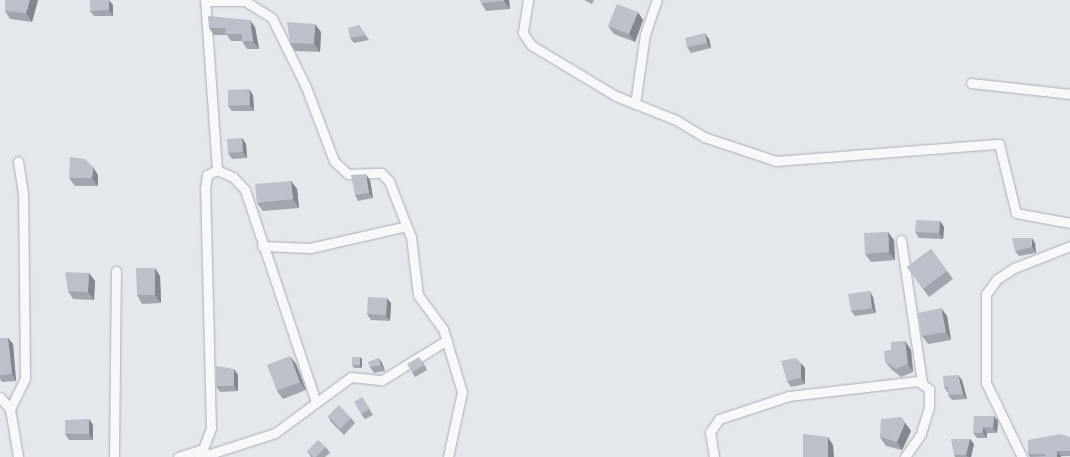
<!DOCTYPE html>
<style>
body{margin:0}
#map{position:relative;width:1070px;height:457px;overflow:hidden;background:#e4e7ec;font-family:"Nunito Sans",sans-serif}
div>[style]{position:absolute}
.roads{filter:drop-shadow(0 0 1px #a9aeb7) drop-shadow(0 0 1px #a9aeb7)}
.minor>*{height:9px;margin:-4.5px;padding:0 4.5px;transform-origin:4.5px;border-radius:4.5px;background:#f7f8fa}
.wall>*{inset:0;background:#a1a5ae}
.shaded-wall>*{inset:0;background:#83868d}
.building>*{inset:0;background:#bbc0ca}
span{translate:-50% -50%;white-space:nowrap;text-align:center;line-height:1.15;-webkit-text-stroke:4.5px #f4f6f9;paint-order:stroke}
</style>
<div id="map">
<div class="roads">
<div class="minor">
<div style="left:528px;top:0;width:33px;rotate:99deg"></div>
<div style="left:523px;top:33px;width:14px;rotate:56deg"></div>
<div style="left:531px;top:45px;width:99px;rotate:31deg"></div>
<div style="left:616px;top:96px;width:65px;rotate:21.8deg"></div>
<div style="left:676px;top:120px;width:33px;rotate:31deg"></div>
<div style="left:704px;top:137px;width:76px;rotate:18.4deg"></div>
<div style="left:776px;top:161px;width:224px;rotate:-4.4deg"></div>
<div style="left:999px;top:144px;width:71px;rotate:76.2deg"></div>
<div style="left:1016px;top:213px;width:55px;rotate:10.5deg"></div>
<div style="left:205px;top:1px;width:40px"></div>
<div style="left:245px;top:1px;width:32px;rotate:32deg"></div>
<div style="left:272px;top:18px;width:77px;rotate:63.8deg"></div>
<div style="left:306px;top:87px;width:79px;rotate:69.3deg"></div>
<div style="left:334px;top:161px;width:19px;rotate:43deg"></div>
<div style="left:348px;top:174px;width:33px;rotate:-2deg"></div>
<div style="left:381px;top:173px;width:11px;rotate:45deg"></div>
<div style="left:389px;top:181px;width:60px;rotate:68.6deg"></div>
<div style="left:411px;top:237px;width:58px;rotate:83.1deg"></div>
<div style="left:418px;top:295px;width:42px;rotate:53.7deg"></div>
<div style="left:443px;top:329px;width:66px;rotate:73.2deg"></div>
<div style="left:462px;top:392px;width:66px;rotate:102.2deg"></div>
<div style="left:971px;top:83px;width:100px;rotate:6.3deg"></div>
<div style="left:635px;top:104px;width:71px;rotate:-81.9deg"></div>
<div style="left:645px;top:34px;width:36px;rotate:-71deg"></div>
<div style="left:217px;top:170px;width:17px;rotate:24deg"></div>
<div style="left:233px;top:177px;width:18px;rotate:47deg"></div>
<div style="left:245px;top:190px;width:224px;rotate:71.5deg"></div>
<div style="left:901px;top:240px;width:144px;rotate:81.6deg"></div>
<div style="left:262px;top:246px;width:48px;rotate:2.4deg"></div>
<div style="left:310px;top:248px;width:99px;rotate:-12.8deg"></div>
<div style="left:0;top:397px;width:16px;rotate:50deg"></div>
<div style="left:10px;top:409px;width:49px;rotate:80.5deg"></div>
<div style="left:10px;top:409px;width:34px;rotate:-64deg"></div>
<div style="left:25px;top:378px;width:185px;rotate:-90.6deg"></div>
<div style="left:23px;top:193px;width:32px;rotate:-99deg"></div>
<div style="left:198px;top:453px;width:12px;rotate:5deg"></div>
<div style="left:210px;top:454px;width:68px;rotate:-17.9deg"></div>
<div style="left:275px;top:433px;width:94px;rotate:-36.4deg"></div>
<div style="left:351px;top:377px;width:31px;rotate:6deg"></div>
<div style="left:382px;top:380px;width:76px;rotate:-31.6deg"></div>
<div style="left:114px;top:457px;width:186px;rotate:-89.4deg"></div>
<div style="left:178px;top:457px;width:26px;rotate:-18deg"></div>
<div style="left:203px;top:449px;width:22px;rotate:-69deg"></div>
<div style="left:211px;top:428px;width:239px;rotate:-91.4deg"></div>
<div style="left:205px;top:189px;width:14px;rotate:-82deg"></div>
<div style="left:207px;top:175px;width:11px;rotate:-27deg"></div>
<div style="left:217px;top:170px;width:170px;rotate:-94deg"></div>
<div style="left:714px;top:457px;width:25px;rotate:-99deg"></div>
<div style="left:710px;top:432px;width:16px;rotate:-55deg"></div>
<div style="left:719px;top:419px;width:74px;rotate:-18.2deg"></div>
<div style="left:789px;top:396px;width:130px;rotate:-6.6deg"></div>
<div style="left:918px;top:381px;width:14px;rotate:36deg"></div>
<div style="left:929px;top:389px;width:18px;rotate:90deg"></div>
<div style="left:929px;top:407px;width:28px;rotate:107deg"></div>
<div style="left:921px;top:434px;width:28px;rotate:125deg"></div>
<div style="left:1022px;top:457px;width:82px;rotate:-115.9deg"></div>
<div style="left:986px;top:383px;width:89px;rotate:-90deg"></div>
<div style="left:986px;top:294px;width:19px;rotate:-54deg"></div>
<div style="left:997px;top:279px;width:20px;rotate:-33deg"></div>
<div style="left:1014px;top:268px;width:60px;rotate:-21.4deg"></div>
</div>
</div>
<div class="wall">
<div style="clip-path:polygon(5px 0,38px 0,32px 22px,10px 19px,5px 11px)"></div>
<div style="clip-path:polygon(480px 0,509px 0,510px 9px,486px 11px,481px 3px)"></div>
<div style="clip-path:polygon(584px 0,594px 0,592px 4px)"></div>
<div style="clip-path:polygon(113px 5px,113px 16px,94px 16px,90px 11px)"></div>
<div style="clip-path:polygon(643px 20px,635px 42px,614px 34px,608px 26px)"></div>
<div style="clip-path:polygon(359px 25px,369px 40px,354px 43px,350px 38px)"></div>
<div style="clip-path:polygon(255px 27px,259px 49px,247px 49px,242px 41px,231px 41px,227px 35px,214px 35px,209px 28px)"></div>
<div style="clip-path:polygon(321px 32px,320px 52px,295px 51px,290px 43px)"></div>
<div style="clip-path:polygon(709px 39px,711px 48px,691px 53px,687px 47px)"></div>
<div style="clip-path:polygon(253px 95px,254px 111px,232px 111px,228px 106px)"></div>
<div style="clip-path:polygon(242px 138px,246px 144px,247px 158px,232px 159px,228px 153px)"></div>
<div style="clip-path:polygon(98px 175px,98px 186px,75px 186px,69px 178px)"></div>
<div style="clip-path:polygon(370px 180px,373px 198px,358px 201px,355px 195px)"></div>
<div style="clip-path:polygon(291px 181px,297px 189px,299px 208px,263px 211px,257px 203px)"></div>
<div style="clip-path:polygon(940px 221px,944px 227px,943px 239px,919px 238px,915px 232px)"></div>
<div style="clip-path:polygon(894px 240px,895px 260px,871px 262px,865px 254px)"></div>
<div style="clip-path:polygon(1035px 243px,1036px 253px,1019px 256px,1015px 251px)"></div>
<div style="clip-path:polygon(931px 249px,953px 279px,929px 297px,907px 267px)"></div>
<div style="clip-path:polygon(89px 273px,95px 281px,94px 300px,73px 299px,68px 291px)"></div>
<div style="clip-path:polygon(160px 276px,161px 303px,142px 304px,137px 295px)"></div>
<div style="clip-path:polygon(873px 297px,876px 313px,855px 316px,851px 311px)"></div>
<div style="clip-path:polygon(391px 303px,390px 321px,371px 320px,367px 314px)"></div>
<div style="clip-path:polygon(947px 316px,951px 340px,928px 344px,922px 336px)"></div>
<div style="clip-path:polygon(0 338px,8px 338px,13px 344px,16px 381px,2px 382px,0 379px)"></div>
<div style="clip-path:polygon(905px 341px,911px 350px,913px 372px,901px 377px,891px 369px,885px 361px,891px 350px)"></div>
<div style="clip-path:polygon(378px 358px,382px 363px,385px 371px,374px 373px,370px 367px)"></div>
<div style="clip-path:polygon(362px 359px,362px 368px,354px 368px,352px 365px)"></div>
<div style="clip-path:polygon(423px 362px,427px 370px,415px 377px,412px 372px)"></div>
<div style="clip-path:polygon(296px 364px,306px 390px,283px 399px,277px 391px)"></div>
<div style="clip-path:polygon(805px 368px,805px 384px,791px 387px,787px 381px)"></div>
<div style="clip-path:polygon(234px 369px,238px 375px,238px 391px,220px 392px,216px 386px)"></div>
<div style="clip-path:polygon(962px 380px,967px 399px,952px 400px,948px 395px,948px 393px,944px 387px)"></div>
<div style="clip-path:polygon(362px 397px,373px 415px,365px 419px,361px 414px)"></div>
<div style="clip-path:polygon(328px 416px,351px 418px,355px 423px,344px 435px,331px 422px)"></div>
<div style="clip-path:polygon(994px 416px,998px 421px,997px 433px,987px 433px,987px 438px,977px 438px,973px 433px)"></div>
<div style="clip-path:polygon(901px 417px,911px 431px,902px 450px,886px 446px,880px 437px)"></div>
<div style="clip-path:polygon(89px 419px,93px 425px,93px 440px,69px 440px,65px 434px)"></div>
<div style="clip-path:polygon(1070px 437px,1070px 456px,1030px 457px,1028px 454px)"></div>
<div style="clip-path:polygon(970px 439px,974px 444px,971px 457px,955px 457px,954px 455px)"></div>
<div style="clip-path:polygon(326px 447px,330px 453px,325px 457px,311px 457px,307px 451px)"></div>
</div>
<div class="shaded-wall">
<div style="clip-path:polygon(30px 0,38px 0,32px 22px,26px 13px)"></div>
<div style="clip-path:polygon(109px 0,113px 5px,113px 16px,109px 10px)"></div>
<div style="clip-path:polygon(504px 0,509px 0,510px 9px,504px 1px)"></div>
<div style="clip-path:polygon(638px 12px,643px 20px,635px 42px,629px 34px)"></div>
<div style="clip-path:polygon(250px 20px,255px 27px,259px 49px,253px 41px)"></div>
<div style="clip-path:polygon(315px 24px,321px 32px,320px 52px,314px 44px)"></div>
<div style="clip-path:polygon(705px 33px,709px 39px,711px 48px,707px 43px)"></div>
<div style="clip-path:polygon(249px 89px,253px 95px,254px 111px,250px 105px)"></div>
<div style="clip-path:polygon(242px 138px,246px 144px,247px 158px,243px 152px)"></div>
<div style="clip-path:polygon(93px 167px,98px 175px,98px 186px,92px 178px)"></div>
<div style="clip-path:polygon(366px 174px,370px 180px,373px 198px,369px 193px)"></div>
<div style="clip-path:polygon(291px 181px,297px 189px,299px 208px,293px 199px)"></div>
<div style="clip-path:polygon(940px 221px,944px 227px,943px 239px,939px 233px)"></div>
<div style="clip-path:polygon(888px 232px,894px 240px,895px 260px,889px 252px)"></div>
<div style="clip-path:polygon(1032px 238px,1035px 243px,1036px 253px,1032px 247px)"></div>
<div style="clip-path:polygon(155px 268px,160px 276px,161px 303px,155px 295px)"></div>
<div style="clip-path:polygon(89px 273px,95px 281px,94px 300px,88px 292px)"></div>
<div style="clip-path:polygon(870px 291px,873px 297px,876px 313px,872px 308px)"></div>
<div style="clip-path:polygon(387px 298px,391px 303px,390px 321px,386px 315px)"></div>
<div style="clip-path:polygon(941px 308px,947px 316px,951px 340px,946px 332px)"></div>
<div style="clip-path:polygon(8px 338px,13px 344px,16px 381px,12px 374px)"></div>
<div style="clip-path:polygon(905px 341px,911px 350px,913px 372px,908px 364px)"></div>
<div style="clip-path:polygon(290px 356px,296px 364px,306px 390px,300px 382px)"></div>
<div style="clip-path:polygon(360px 357px,362px 359px,362px 368px,360px 365px)"></div>
<div style="clip-path:polygon(378px 358px,382px 363px,385px 371px,381px 365px)"></div>
<div style="clip-path:polygon(801px 363px,805px 368px,805px 384px,801px 378px)"></div>
<div style="clip-path:polygon(234px 369px,238px 375px,238px 391px,234px 386px)"></div>
<div style="clip-path:polygon(958px 375px,962px 380px,967px 399px,963px 394px)"></div>
<div style="clip-path:polygon(994px 416px,998px 421px,997px 433px,993px 428px)"></div>
<div style="clip-path:polygon(89px 419px,93px 425px,93px 440px,89px 434px)"></div>
<div style="clip-path:polygon(905px 423px,911px 431px,902px 450px,897px 442px)"></div>
<div style="clip-path:polygon(983px 427px,987px 433px,987px 438px,983px 433px)"></div>
<div style="clip-path:polygon(828px 437px,833px 445px,834px 457px,828px 457px)"></div>
<div style="clip-path:polygon(970px 439px,974px 444px,971px 457px,968px 457px,966px 455px)"></div>
<div style="clip-path:polygon(1057px 451px,1061px 456px,1061px 457px,1057px 457px)"></div>
</div>
<div class="building">
<div style="clip-path:polygon(5px 0,30px 0,26px 13px,5px 11px)"></div>
<div style="clip-path:polygon(90px 0,109px 0,109px 10px,90px 11px)"></div>
<div style="clip-path:polygon(480px 0,504px 0,504px 1px,481px 3px)"></div>
<div style="clip-path:polygon(617px 4px,638px 12px,629px 34px,608px 26px)"></div>
<div style="clip-path:polygon(208px 16px,250px 20px,253px 41px,242px 41px,242px 34px,225px 34px,226px 28px,209px 28px)"></div>
<div style="clip-path:polygon(287px 22px,315px 24px,314px 44px,290px 43px)"></div>
<div style="clip-path:polygon(359px 25px,365px 35px,350px 38px,348px 28px)"></div>
<div style="clip-path:polygon(705px 33px,707px 43px,687px 47px,685px 38px)"></div>
<div style="clip-path:polygon(249px 89px,250px 105px,228px 106px,228px 90px)"></div>
<div style="clip-path:polygon(242px 138px,243px 152px,228px 153px,227px 139px)"></div>
<div style="clip-path:polygon(70px 157px,85px 159px,93px 167px,92px 178px,69px 178px)"></div>
<div style="clip-path:polygon(366px 174px,369px 193px,355px 195px,351px 175px)"></div>
<div style="clip-path:polygon(291px 181px,293px 199px,257px 203px,255px 184px)"></div>
<div style="clip-path:polygon(916px 220px,940px 221px,939px 233px,915px 232px)"></div>
<div style="clip-path:polygon(888px 232px,889px 252px,865px 254px,864px 233px)"></div>
<div style="clip-path:polygon(1012px 238px,1032px 238px,1032px 247px,1015px 251px)"></div>
<div style="clip-path:polygon(931px 249px,947px 271px,923px 289px,907px 267px)"></div>
<div style="clip-path:polygon(136px 268px,155px 268px,155px 295px,137px 295px)"></div>
<div style="clip-path:polygon(65px 272px,89px 273px,88px 292px,68px 291px)"></div>
<div style="clip-path:polygon(870px 291px,872px 308px,851px 311px,848px 294px)"></div>
<div style="clip-path:polygon(368px 297px,387px 298px,386px 315px,367px 314px)"></div>
<div style="clip-path:polygon(941px 308px,946px 332px,922px 336px,918px 313px)"></div>
<div style="clip-path:polygon(0 338px,8px 338px,12px 374px,0 375px)"></div>
<div style="clip-path:polygon(905px 341px,908px 364px,896px 369px,885px 361px,884px 351px,891px 350px,891px 342px)"></div>
<div style="clip-path:polygon(290px 356px,300px 382px,277px 391px,267px 365px)"></div>
<div style="clip-path:polygon(352px 357px,360px 357px,360px 365px,352px 365px)"></div>
<div style="clip-path:polygon(419px 357px,424px 365px,412px 372px,407px 364px)"></div>
<div style="clip-path:polygon(378px 358px,381px 365px,370px 367px,368px 362px)"></div>
<div style="clip-path:polygon(796px 358px,801px 363px,801px 378px,787px 381px,781px 361px)"></div>
<div style="clip-path:polygon(216px 366px,234px 369px,234px 386px,216px 386px)"></div>
<div style="clip-path:polygon(958px 375px,963px 394px,948px 395px,948px 387px,944px 387px,943px 376px)"></div>
<div style="clip-path:polygon(362px 397px,370px 409px,361px 414px,354px 402px)"></div>
<div style="clip-path:polygon(339px 405px,351px 418px,340px 429px,328px 416px)"></div>
<div style="clip-path:polygon(974px 416px,994px 416px,993px 428px,983px 427px,983px 433px,973px 433px)"></div>
<div style="clip-path:polygon(901px 417px,905px 423px,897px 442px,880px 437px,881px 419px)"></div>
<div style="clip-path:polygon(89px 419px,89px 434px,65px 434px,65px 420px)"></div>
<div style="clip-path:polygon(803px 434px,828px 437px,828px 457px,803px 457px)"></div>
<div style="clip-path:polygon(1060px 434px,1070px 437px,1070px 451px,1057px 451px,1057px 457px,1045px 457px,1045px 454px,1028px 454px,1028px 440px)"></div>
<div style="clip-path:polygon(951px 439px,970px 439px,966px 455px,954px 455px)"></div>
<div style="clip-path:polygon(318px 440px,326px 447px,316px 457px,313px 457px,307px 451px)"></div>
</div>
</div>
